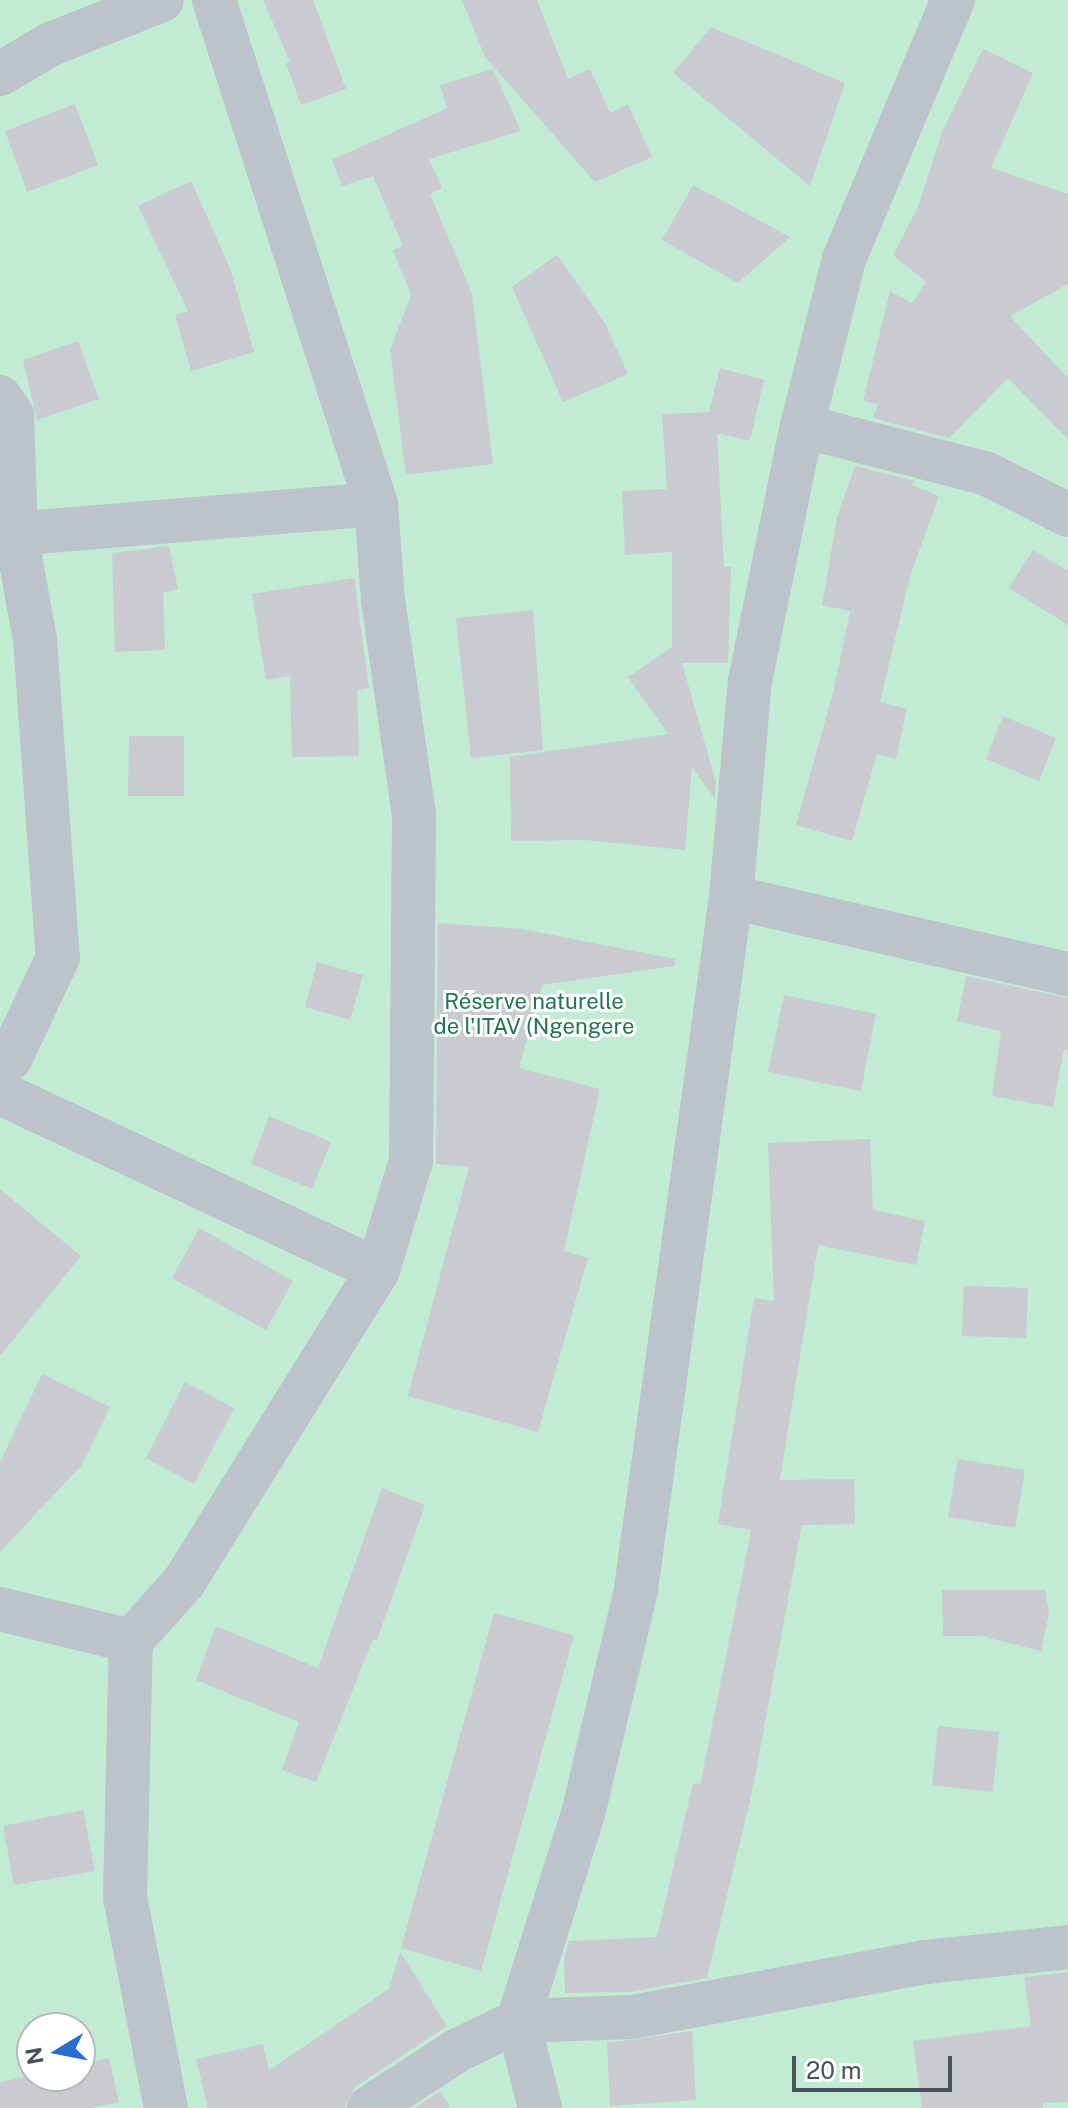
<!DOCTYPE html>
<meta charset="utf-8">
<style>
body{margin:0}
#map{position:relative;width:1068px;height:2108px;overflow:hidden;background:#f1efef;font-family:"Public Sans",sans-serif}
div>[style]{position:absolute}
.green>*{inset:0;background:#c1ebd3}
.building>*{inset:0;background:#c9cbd1}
.minor>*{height:44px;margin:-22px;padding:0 22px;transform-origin:22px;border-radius:22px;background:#bcc3cb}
span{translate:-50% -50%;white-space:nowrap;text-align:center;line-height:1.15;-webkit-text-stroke:6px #fff;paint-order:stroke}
.park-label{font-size:22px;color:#1f764e}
.north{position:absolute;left:16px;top:2012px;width:80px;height:80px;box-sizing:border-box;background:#fff;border:2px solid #b6babd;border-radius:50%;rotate:260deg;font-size:22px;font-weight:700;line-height:32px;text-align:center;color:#49525b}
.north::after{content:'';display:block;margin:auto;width:28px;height:36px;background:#296cd2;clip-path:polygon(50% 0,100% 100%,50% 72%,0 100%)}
.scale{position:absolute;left:792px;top:2056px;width:160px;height:36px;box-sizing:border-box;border:4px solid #49525b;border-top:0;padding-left:10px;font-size:24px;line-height:28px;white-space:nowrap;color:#49525b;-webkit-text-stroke:6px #fff;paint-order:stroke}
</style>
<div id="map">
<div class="green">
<div style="clip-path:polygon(evenodd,0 0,1068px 0,1068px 2108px,0 2108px,0 0,32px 2028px,80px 2028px,80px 2076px,32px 2076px,32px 2028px)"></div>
</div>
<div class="building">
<div style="clip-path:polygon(263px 0,313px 0,346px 89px,301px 105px,286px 63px,290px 62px)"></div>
<div style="clip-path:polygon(462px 0,537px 0,568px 79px,590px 69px,610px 113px,628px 104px,652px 157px,595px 182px,485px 57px)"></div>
<div style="clip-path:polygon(711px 27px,845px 83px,810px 186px,673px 73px)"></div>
<div style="clip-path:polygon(983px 49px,1033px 73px,991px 168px,1068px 194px,1068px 284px,1010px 316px,1068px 378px,1068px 439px,1008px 378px,949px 438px,873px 418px,878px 404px,863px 401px,890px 291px,912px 303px,926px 282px,893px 255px,918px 207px,942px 132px)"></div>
<div style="clip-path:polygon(493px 69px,521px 131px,429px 159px,442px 188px,430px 194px,472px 294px,493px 464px,406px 475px,390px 350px,411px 295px,393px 250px,403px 246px,373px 176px,342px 186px,332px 160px,447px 108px,440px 85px)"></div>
<div style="clip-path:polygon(75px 104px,98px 165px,27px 192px,5px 131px)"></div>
<div style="clip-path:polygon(191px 181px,230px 268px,254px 352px,191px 371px,175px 315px,188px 311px,138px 206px)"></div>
<div style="clip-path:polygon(693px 185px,790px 237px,738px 283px,662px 240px)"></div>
<div style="clip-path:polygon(557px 255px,605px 323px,628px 374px,563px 402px,512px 287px)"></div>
<div style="clip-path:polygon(78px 341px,99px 399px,37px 420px,23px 360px)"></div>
<div style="clip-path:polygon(720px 368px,764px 380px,750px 441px,717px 433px,724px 567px,731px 567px,728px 663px,682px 663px,716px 782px,715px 799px,692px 767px,685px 850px,585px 840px,511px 841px,510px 757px,668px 734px,628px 677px,672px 647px,672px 552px,625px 555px,622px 491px,667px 489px,662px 414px,709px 412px)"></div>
<div style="clip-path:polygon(855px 466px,915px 481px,912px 485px,939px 496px,910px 576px,880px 702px,907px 709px,896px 759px,877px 754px,852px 841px,796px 825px,834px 689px,850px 611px,822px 605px,837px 517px)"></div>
<div style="clip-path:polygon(169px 546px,178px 589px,163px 593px,165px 650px,115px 652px,112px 553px)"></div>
<div style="clip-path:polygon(1033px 550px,1068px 571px,1068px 625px,1009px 588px)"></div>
<div style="clip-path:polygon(354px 578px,369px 688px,357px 690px,359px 756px,292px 757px,290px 676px,266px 680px,252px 594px)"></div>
<div style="clip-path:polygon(533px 610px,543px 750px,471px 758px,456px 618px)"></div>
<div style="clip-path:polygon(1003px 716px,1056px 738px,1039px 781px,986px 759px)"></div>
<div style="clip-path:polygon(129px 736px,184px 736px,184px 796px,128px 796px)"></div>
<div style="clip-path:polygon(438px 923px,522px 929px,675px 959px,675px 966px,542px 985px,519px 1068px,600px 1089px,564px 1251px,588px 1258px,538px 1432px,408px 1396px,469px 1167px,436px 1164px)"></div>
<div style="clip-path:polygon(317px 962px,363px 975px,350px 1020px,305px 1007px)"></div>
<div style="clip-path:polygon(966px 976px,1068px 998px,1068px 1050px,1064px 1049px,1053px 1107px,992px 1096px,1001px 1031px,957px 1021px)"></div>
<div style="clip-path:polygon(784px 995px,876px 1014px,861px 1091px,768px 1072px)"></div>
<div style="clip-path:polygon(269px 1116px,331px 1142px,312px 1189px,251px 1164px)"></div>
<div style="clip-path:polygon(870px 1139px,873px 1210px,925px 1221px,916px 1265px,818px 1245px,780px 1480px,854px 1479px,855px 1524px,802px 1525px,752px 1792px,707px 1978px,629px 1992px,565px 1993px,564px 1959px,569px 1941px,657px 1937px,693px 1783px,700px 1785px,751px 1530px,718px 1524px,754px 1298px,774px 1301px,768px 1143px)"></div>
<div style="clip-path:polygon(0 1189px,81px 1256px,0 1356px)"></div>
<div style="clip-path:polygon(199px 1228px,293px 1281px,266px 1330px,172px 1278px)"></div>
<div style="clip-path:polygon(964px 1286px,1028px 1288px,1026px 1338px,962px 1336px)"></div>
<div style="clip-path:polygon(42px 1374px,110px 1407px,81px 1466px,0 1552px,0 1462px)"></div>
<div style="clip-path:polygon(185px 1382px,234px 1408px,194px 1484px,146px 1458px)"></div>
<div style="clip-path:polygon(958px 1459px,1025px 1470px,1015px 1528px,948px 1517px)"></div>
<div style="clip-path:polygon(382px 1488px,425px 1505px,377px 1640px,373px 1639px,316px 1782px,282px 1770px,299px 1722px,196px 1680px,216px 1626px,318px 1668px)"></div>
<div style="clip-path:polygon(942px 1590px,1045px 1590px,1049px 1614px,1041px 1651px,981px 1636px,943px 1636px)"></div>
<div style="clip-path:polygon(494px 1613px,574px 1635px,481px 1971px,401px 1948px)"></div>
<div style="clip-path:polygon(938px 1726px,999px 1732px,993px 1792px,932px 1785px)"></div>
<div style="clip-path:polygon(83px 1810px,95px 1871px,14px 1885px,3px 1826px)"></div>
<div style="clip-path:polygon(400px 1952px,447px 2026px,355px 2087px,344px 2108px,208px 2108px,196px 2059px,263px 2044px,269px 2070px,389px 1989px)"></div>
<div style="clip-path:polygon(1068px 1972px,1068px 2102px,1043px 2103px,1043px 2108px,922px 2108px,913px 2041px,1031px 2026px,1024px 1977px)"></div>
<div style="clip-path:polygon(692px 2031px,696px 2100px,610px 2106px,607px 2043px)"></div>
<div style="clip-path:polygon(109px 2058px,119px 2102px,90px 2108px,0 2108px,0 2082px,32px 2075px,80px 2076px,80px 2064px)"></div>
<div style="clip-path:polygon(440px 2091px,451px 2108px,415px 2108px)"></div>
</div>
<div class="minor">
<div style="left:0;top:74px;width:59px;rotate:-30.5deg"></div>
<div style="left:51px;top:44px;width:119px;rotate:-21.6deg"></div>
<div style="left:0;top:397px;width:22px;rotate:56deg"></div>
<div style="left:12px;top:415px;width:120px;rotate:88.1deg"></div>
<div style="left:16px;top:535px;width:107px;rotate:79.7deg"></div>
<div style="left:35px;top:640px;width:318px;rotate:85.9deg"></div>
<div style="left:58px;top:957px;width:113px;rotate:115.2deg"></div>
<div style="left:10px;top:1059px;width:13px;rotate:141deg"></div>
<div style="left:802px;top:426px;width:191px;rotate:14.5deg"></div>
<div style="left:987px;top:474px;width:91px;rotate:26.8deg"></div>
<div style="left:0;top:535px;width:377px;rotate:-4.7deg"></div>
<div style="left:731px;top:897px;width:346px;rotate:12.9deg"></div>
<div style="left:0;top:1093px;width:417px;rotate:25.1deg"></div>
<div style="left:0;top:1609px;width:135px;rotate:13.7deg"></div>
<div style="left:166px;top:2108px;width:214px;rotate:-101deg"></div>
<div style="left:125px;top:1898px;width:257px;rotate:-88.7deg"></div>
<div style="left:131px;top:1641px;width:79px;rotate:-48.1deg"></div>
<div style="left:184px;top:1582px;width:367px;rotate:-58.1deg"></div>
<div style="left:378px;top:1270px;width:114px;rotate:-73.2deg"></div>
<div style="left:411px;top:1161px;width:346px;rotate:-89.5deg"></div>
<div style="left:414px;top:815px;width:216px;rotate:-98.2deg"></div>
<div style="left:383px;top:601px;width:97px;rotate:-94.1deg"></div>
<div style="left:376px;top:504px;width:529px;rotate:-107.82deg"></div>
<div style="left:369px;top:2108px;width:106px;rotate:-33.1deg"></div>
<div style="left:458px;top:2050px;width:67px;rotate:-25.8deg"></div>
<div style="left:518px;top:2021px;width:114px;rotate:-2deg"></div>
<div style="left:632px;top:2017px;width:299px;rotate:-10.6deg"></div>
<div style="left:926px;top:1962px;width:143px;rotate:-6deg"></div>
<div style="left:540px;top:2108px;width:90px;rotate:-104.2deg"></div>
<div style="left:518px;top:2021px;width:217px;rotate:-72.6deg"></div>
<div style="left:583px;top:1814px;width:231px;rotate:-76.7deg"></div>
<div style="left:636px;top:1589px;width:698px;rotate:-82.18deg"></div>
<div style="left:731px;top:897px;width:217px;rotate:-85deg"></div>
<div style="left:750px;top:681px;width:260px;rotate:-78.5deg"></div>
<div style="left:802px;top:426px;width:172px;rotate:-75.9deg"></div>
<div style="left:844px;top:259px;width:281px;rotate:-67.2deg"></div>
</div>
<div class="park-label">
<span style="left:534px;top:1014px">Réserve naturelle<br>de l'ITAV (Ngengere</span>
</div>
<div class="north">N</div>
<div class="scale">20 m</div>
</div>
